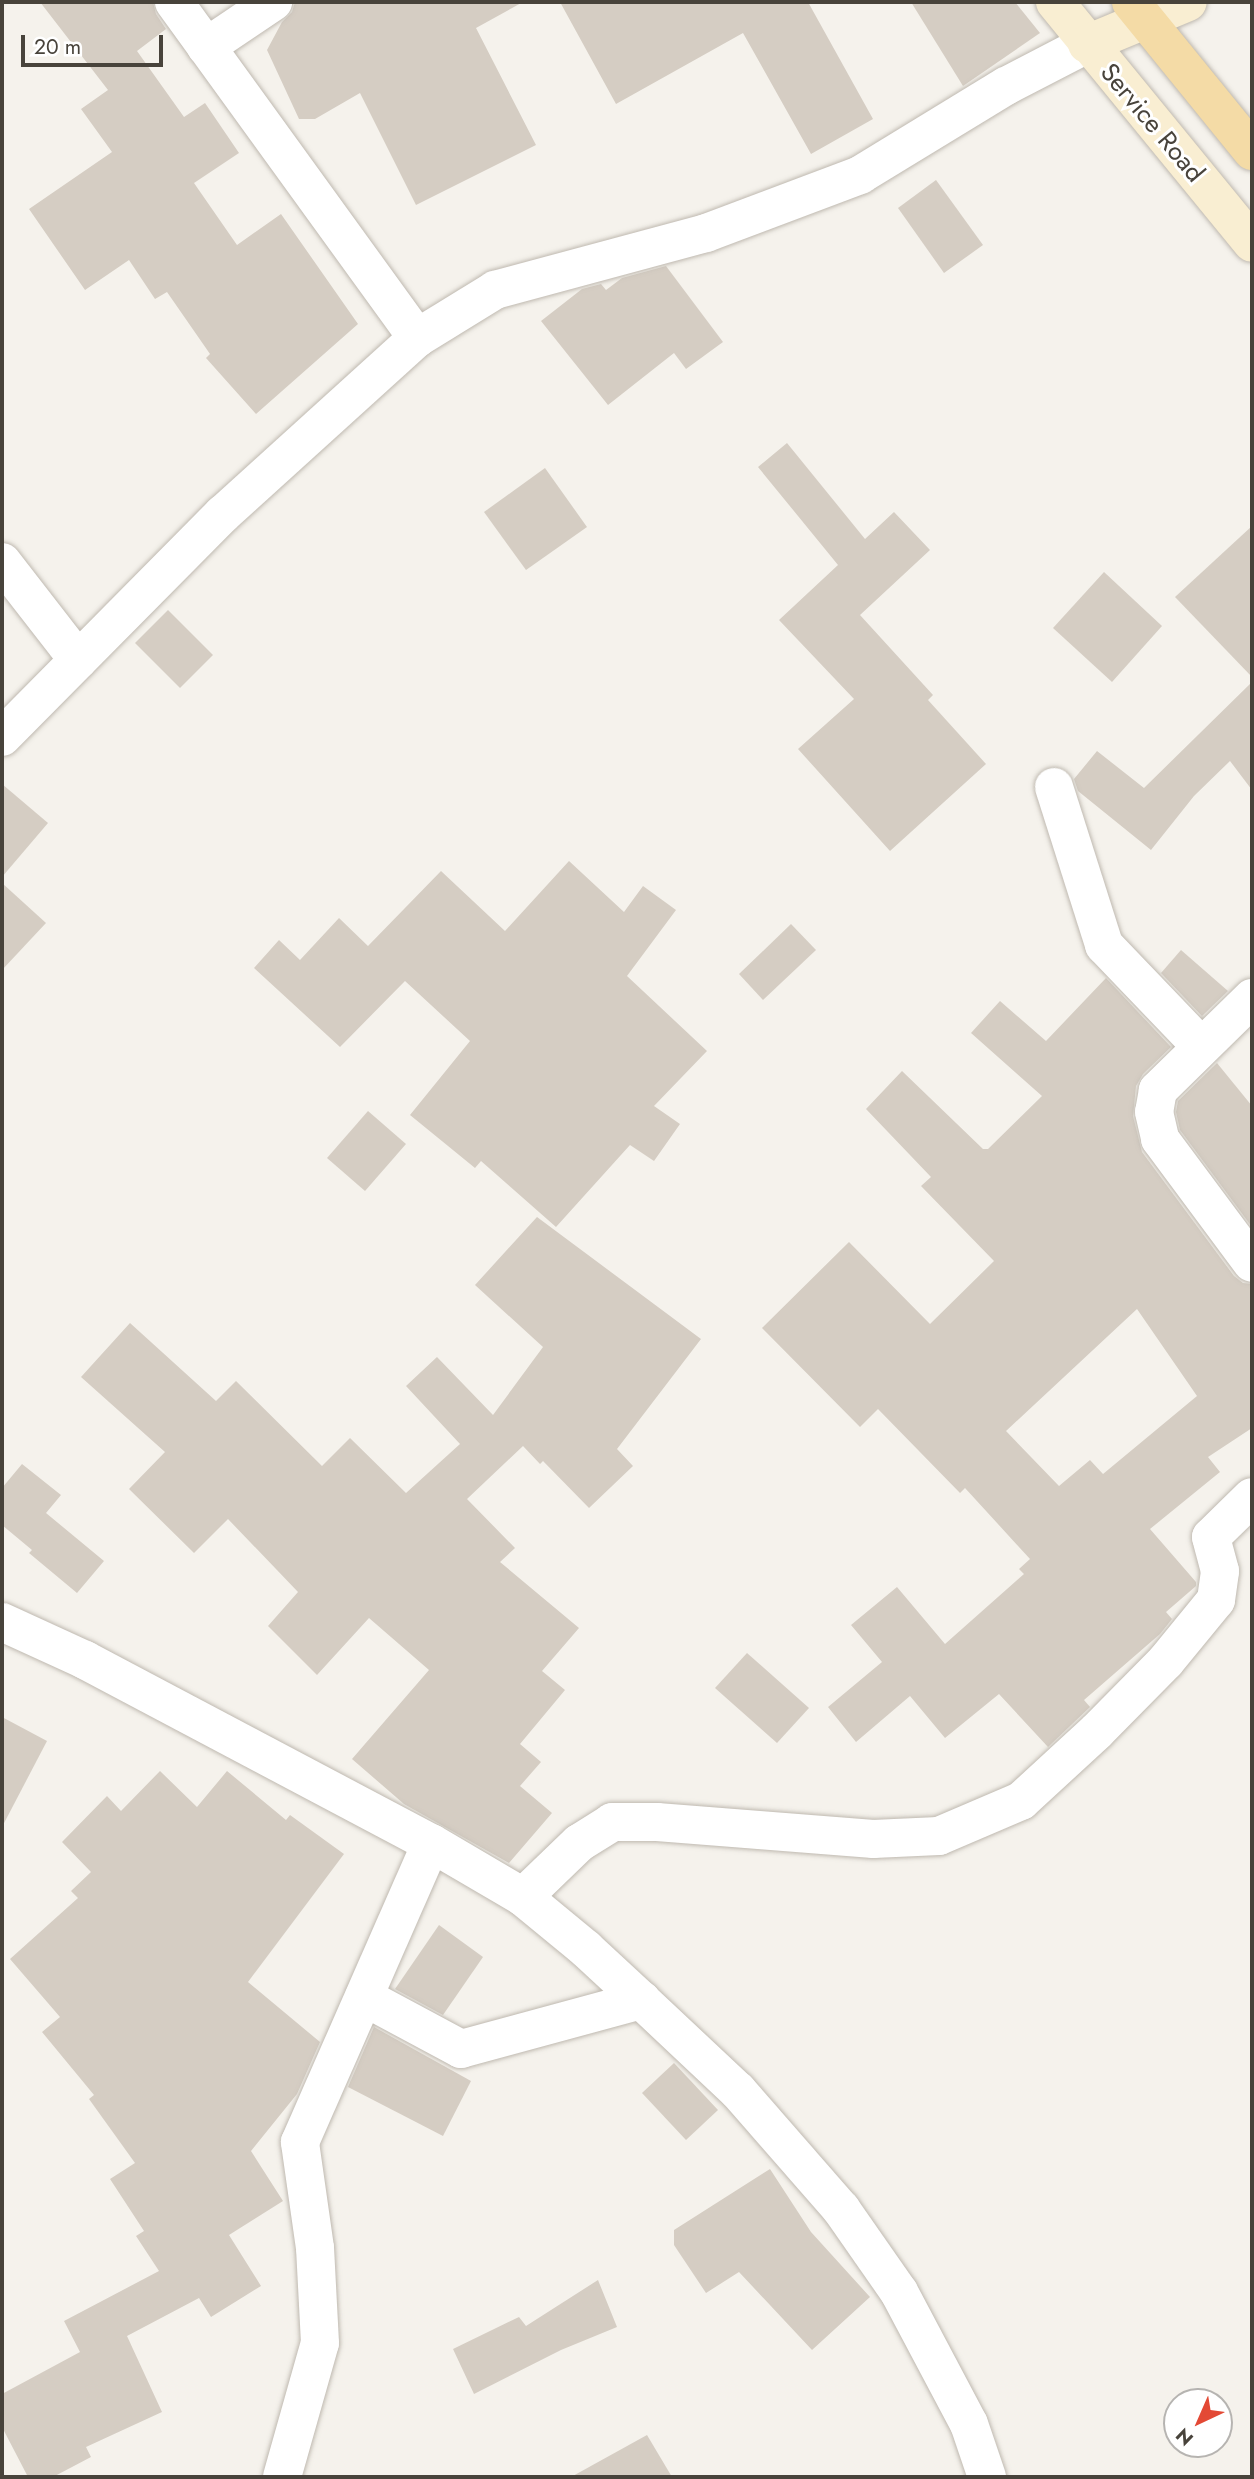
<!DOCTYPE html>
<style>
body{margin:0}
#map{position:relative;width:1254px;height:2479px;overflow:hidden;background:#f5f2ec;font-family:Jost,sans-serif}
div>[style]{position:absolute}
.building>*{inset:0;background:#d5cdc3}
.roads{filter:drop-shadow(0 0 2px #bfb9b0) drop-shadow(0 0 2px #bfb9b0)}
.street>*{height:38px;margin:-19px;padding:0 19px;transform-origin:19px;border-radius:19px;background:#fff}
.secondary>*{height:38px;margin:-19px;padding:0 19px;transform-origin:19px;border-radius:19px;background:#f9eed2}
.primary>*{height:38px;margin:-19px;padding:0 19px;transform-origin:19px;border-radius:19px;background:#f4dba6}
span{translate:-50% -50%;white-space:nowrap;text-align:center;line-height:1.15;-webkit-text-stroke:6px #fff;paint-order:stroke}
.street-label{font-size:26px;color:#48433b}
.frame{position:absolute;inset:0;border:4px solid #48433b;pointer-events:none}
.north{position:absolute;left:1163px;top:2388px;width:70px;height:70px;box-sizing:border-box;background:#fff;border:2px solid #b6b4b1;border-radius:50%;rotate:224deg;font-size:19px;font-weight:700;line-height:28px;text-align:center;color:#48433b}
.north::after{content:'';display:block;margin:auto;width:24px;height:32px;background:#e34935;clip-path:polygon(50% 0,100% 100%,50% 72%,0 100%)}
.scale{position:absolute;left:21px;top:35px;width:142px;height:32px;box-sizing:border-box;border:4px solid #48433b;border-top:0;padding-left:9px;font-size:21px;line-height:24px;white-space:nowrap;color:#48433b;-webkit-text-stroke:5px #fff;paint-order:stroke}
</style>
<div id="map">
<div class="building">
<div style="clip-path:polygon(40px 2px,153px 2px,156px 14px,166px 29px,137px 51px,184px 117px,205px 103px,239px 153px,194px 183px,237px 245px,281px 214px,358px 324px,256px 414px,206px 358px,210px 354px,167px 292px,155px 299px,129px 260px,85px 290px,29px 209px,112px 152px,81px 109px,108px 90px)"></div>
<div style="clip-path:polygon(295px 2px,523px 2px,476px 28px,536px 145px,416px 205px,360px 93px,315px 119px,299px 119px,267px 50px,282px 22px,292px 12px)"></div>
<div style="clip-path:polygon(560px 2px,808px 2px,873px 119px,811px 154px,743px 33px,616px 104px)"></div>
<div style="clip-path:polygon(911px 2px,1015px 2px,1040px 33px,963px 86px)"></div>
<div style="clip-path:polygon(936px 180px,983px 245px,944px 273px,898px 208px)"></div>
<div style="clip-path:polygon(666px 266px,723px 342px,686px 369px,674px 353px,608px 405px,541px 321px,582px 289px,601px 284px,606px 290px,622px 278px)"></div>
<div style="clip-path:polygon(787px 443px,865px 539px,894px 512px,930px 550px,860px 615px,933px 695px,928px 700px,986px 764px,890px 851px,798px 749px,854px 699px,779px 620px,838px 565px,758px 467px)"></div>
<div style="clip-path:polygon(545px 468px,587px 527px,526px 570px,484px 512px)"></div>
<div style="clip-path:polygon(1252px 526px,1252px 677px,1175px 597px)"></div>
<div style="clip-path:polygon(1104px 572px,1162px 626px,1112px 682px,1053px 628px)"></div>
<div style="clip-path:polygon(168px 610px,213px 655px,180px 688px,135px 643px)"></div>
<div style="clip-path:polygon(1252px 682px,1252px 790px,1230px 761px,1194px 796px,1151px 850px,1078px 791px,1074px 779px,1097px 751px,1144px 788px)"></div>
<div style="clip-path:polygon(2px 784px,48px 823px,2px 877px)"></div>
<div style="clip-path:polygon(569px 861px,624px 912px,643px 886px,676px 910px,627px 976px,707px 1051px,654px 1106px,680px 1124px,654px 1161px,630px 1145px,556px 1227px,481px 1161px,475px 1168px,410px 1115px,470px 1041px,405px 981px,340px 1047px,254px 968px,279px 940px,300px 960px,339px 918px,368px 946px,441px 871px,505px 931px)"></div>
<div style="clip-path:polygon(2px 883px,46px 923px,2px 970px)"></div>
<div style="clip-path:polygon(791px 924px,816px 950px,763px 1000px,739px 974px)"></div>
<div style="clip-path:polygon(1181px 950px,1228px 991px,1202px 1016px,1161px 973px)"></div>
<div style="clip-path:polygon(evenodd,1106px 978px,1171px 1047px,1143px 1074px,1136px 1086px,1133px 1116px,1142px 1152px,1234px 1276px,1243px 1283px,1252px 1284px,1252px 1428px,1208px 1457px,1220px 1472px,1150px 1529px,1196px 1582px,1196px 1586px,1166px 1612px,1172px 1619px,1160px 1634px,1084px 1700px,1090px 1707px,1048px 1747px,999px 1694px,945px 1738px,910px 1696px,856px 1742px,828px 1707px,882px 1662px,851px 1625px,897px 1587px,945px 1644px,1024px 1574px,1019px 1569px,1030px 1559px,965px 1488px,960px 1493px,878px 1409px,860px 1427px,762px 1328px,849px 1242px,930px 1324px,994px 1261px,921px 1186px,931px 1177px,866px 1109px,902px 1071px,983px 1149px,988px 1149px,1042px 1096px,971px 1033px,1000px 1001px,1046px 1041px,1106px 978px,1137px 1309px,1197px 1396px,1103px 1474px,1090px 1460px,1059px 1486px,1006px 1431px,1137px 1309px)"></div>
<div style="clip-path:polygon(1217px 1063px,1252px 1106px,1252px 1227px,1180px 1130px,1176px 1112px,1178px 1101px)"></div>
<div style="clip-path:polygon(368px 1111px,406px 1144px,365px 1191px,327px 1158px)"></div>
<div style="clip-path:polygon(537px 1217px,701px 1339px,617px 1449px,633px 1466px,589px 1508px,543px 1461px,540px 1464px,523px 1446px,467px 1499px,515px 1548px,500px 1562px,579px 1628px,542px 1671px,565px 1690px,520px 1744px,541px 1762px,520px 1786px,552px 1813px,509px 1863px,404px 1804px,352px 1759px,429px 1670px,369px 1618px,317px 1675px,268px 1626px,298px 1592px,228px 1519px,194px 1553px,129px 1489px,165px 1452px,81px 1377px,130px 1323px,216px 1401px,236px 1381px,322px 1466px,350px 1438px,406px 1493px,460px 1444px,406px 1386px,437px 1357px,493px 1415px,543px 1347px,475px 1285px)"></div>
<div style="clip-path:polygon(22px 1464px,61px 1495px,46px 1513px,104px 1561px,77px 1593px,29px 1553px,32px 1550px,2px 1525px,2px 1488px)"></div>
<div style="clip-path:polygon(747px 1653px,809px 1708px,777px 1743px,715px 1688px)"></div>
<div style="clip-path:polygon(2px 1717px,47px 1741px,2px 1827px)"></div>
<div style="clip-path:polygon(160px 1771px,197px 1807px,227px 1771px,286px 1820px,290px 1815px,344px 1854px,248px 1982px,320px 2042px,297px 2094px,251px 2151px,283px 2201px,229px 2235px,261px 2286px,211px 2317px,199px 2298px,127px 2336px,162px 2412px,86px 2447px,91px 2457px,53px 2477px,28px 2477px,2px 2427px,2px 2394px,80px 2352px,64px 2321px,159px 2271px,136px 2236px,144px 2231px,110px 2179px,135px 2163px,89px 2099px,94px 2095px,42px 2032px,60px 2017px,10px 1959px,78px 1898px,71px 1891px,91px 1872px,62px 1842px,107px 1796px,121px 1811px)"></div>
<div style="clip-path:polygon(439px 1925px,483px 1957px,443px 2015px,395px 1989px)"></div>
<div style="clip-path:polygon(374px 2027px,471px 2081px,443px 2136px,348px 2087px)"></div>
<div style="clip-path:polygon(674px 2063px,718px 2110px,686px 2140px,642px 2093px)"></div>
<div style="clip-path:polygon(770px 2169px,811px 2232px,870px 2297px,812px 2350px,739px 2272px,706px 2293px,674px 2245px,674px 2230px)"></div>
<div style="clip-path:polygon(598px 2280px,617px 2327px,561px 2350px,474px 2394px,453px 2349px,519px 2317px,526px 2326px)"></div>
<div style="clip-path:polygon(647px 2435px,672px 2477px,571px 2477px)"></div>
</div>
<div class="roads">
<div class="street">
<div style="left:174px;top:2px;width:415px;rotate:54.1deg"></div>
<div style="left:206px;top:47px;width:81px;rotate:-33.9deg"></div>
<div style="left:2px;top:562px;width:124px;rotate:52.2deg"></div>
<div style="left:2px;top:737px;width:314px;rotate:-45.3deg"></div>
<div style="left:223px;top:514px;width:262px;rotate:-42.2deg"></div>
<div style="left:417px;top:338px;width:92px;rotate:-31.6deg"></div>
<div style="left:495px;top:290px;width:219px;rotate:-15.1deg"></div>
<div style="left:706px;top:233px;width:165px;rotate:-20.6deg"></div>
<div style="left:860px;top:175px;width:171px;rotate:-31.4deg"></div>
<div style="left:1006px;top:86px;width:91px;rotate:-27.4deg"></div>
<div style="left:1054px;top:787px;width:166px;rotate:72.4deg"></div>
<div style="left:1104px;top:945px;width:140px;rotate:46.2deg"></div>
<div style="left:1252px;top:998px;width:132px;rotate:135.6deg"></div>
<div style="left:1158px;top:1090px;width:22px;rotate:100deg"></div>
<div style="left:1154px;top:1112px;width:28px;rotate:77deg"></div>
<div style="left:1160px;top:1139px;width:154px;rotate:53.4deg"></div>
<div style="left:2px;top:1622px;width:91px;rotate:24.6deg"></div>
<div style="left:85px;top:1660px;width:391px;rotate:27.9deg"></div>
<div style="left:431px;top:1843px;width:107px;rotate:30.4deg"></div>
<div style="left:523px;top:1897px;width:82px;rotate:39.5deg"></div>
<div style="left:586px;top:1949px;width:75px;rotate:42.8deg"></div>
<div style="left:523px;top:1897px;width:78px;rotate:-44deg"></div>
<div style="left:579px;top:1843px;width:39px;rotate:-32deg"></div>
<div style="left:612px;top:1822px;width:45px"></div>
<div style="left:657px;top:1822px;width:217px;rotate:4.5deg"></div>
<div style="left:873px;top:1839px;width:66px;rotate:-2.6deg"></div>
<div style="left:939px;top:1836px;width:89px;rotate:-23.1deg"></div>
<div style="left:1021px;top:1801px;width:103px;rotate:-42.6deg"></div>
<div style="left:1097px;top:1731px;width:98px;rotate:-45.4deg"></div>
<div style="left:1166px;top:1661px;width:79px;rotate:-50.7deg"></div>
<div style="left:1216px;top:1600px;width:29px;rotate:-82deg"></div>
<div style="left:1220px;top:1571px;width:35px;rotate:-105deg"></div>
<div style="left:1211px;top:1537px;width:57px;rotate:-44.3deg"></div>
<div style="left:364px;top:1997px;width:110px;rotate:28.2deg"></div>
<div style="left:461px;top:2049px;width:187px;rotate:-15.2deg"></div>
<div style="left:641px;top:2000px;width:133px;rotate:43.2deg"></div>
<div style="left:738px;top:2091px;width:157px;rotate:48.9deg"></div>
<div style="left:841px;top:2209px;width:101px;rotate:55.1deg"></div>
<div style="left:899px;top:2292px;width:149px;rotate:62.1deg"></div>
<div style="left:969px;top:2424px;width:56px;rotate:71.2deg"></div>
<div style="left:282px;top:2477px;width:139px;rotate:-74.2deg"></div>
<div style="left:320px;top:2343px;width:95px;rotate:-93deg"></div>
<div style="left:315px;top:2248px;width:107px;rotate:-98.1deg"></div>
<div style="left:300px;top:2142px;width:326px;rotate:-66.3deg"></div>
</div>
<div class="secondary">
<div style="left:1055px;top:2px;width:311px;rotate:50.7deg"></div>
<div style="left:1087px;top:44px;width:109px;rotate:-22.6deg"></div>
</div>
<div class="primary">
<div style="left:1131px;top:2px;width:192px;rotate:50.9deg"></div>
</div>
</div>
<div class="street-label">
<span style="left:1152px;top:123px;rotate:50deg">Service Road</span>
</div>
<div class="frame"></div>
<div class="north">N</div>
<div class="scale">20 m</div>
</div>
